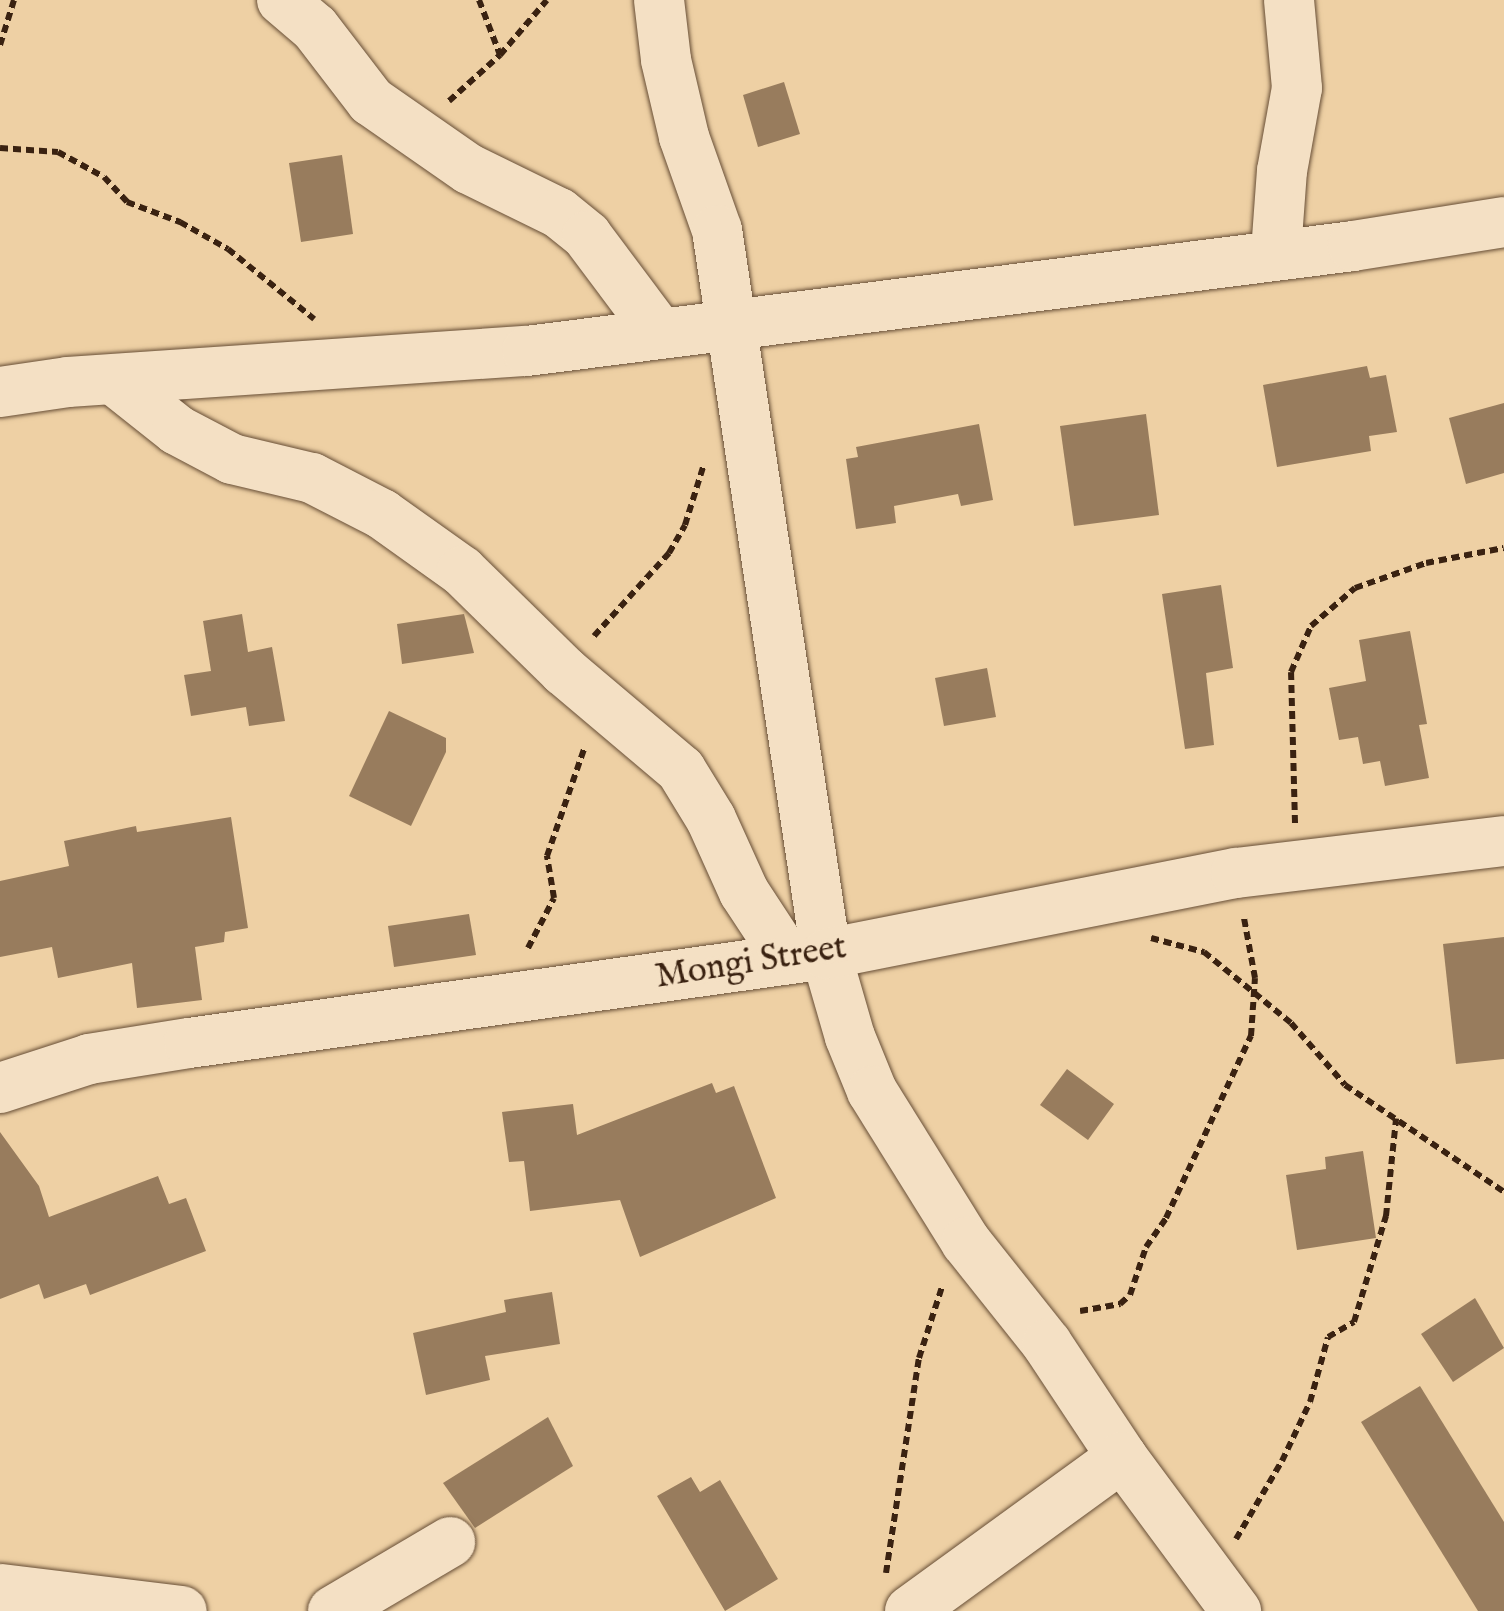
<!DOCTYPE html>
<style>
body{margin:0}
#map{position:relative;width:1504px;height:1611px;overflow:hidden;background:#eed0a4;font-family:"IM FELL English",serif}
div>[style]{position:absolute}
.building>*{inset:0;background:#987c5d}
.path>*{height:6px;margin-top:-3px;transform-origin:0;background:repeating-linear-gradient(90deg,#3a2211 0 8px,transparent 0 13px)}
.roads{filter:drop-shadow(0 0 2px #674e36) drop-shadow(0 0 2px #674e36)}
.minor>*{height:50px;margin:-25px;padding:0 25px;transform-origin:25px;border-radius:25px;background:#f4e0c4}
span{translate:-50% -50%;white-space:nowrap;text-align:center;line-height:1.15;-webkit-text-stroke:8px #f4e0c4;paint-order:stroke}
.street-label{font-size:35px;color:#3a2211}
</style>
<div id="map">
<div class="building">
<div style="clip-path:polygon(784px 82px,800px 134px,758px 147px,743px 95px)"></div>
<div style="clip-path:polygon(342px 155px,353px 234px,301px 242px,289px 163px)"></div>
<div style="clip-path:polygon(1367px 366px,1370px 378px,1386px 375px,1397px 432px,1369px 436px,1371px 451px,1277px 467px,1263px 385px)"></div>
<div style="clip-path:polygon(1504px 403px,1504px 473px,1466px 484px,1449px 418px)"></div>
<div style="clip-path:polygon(1146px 414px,1159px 515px,1074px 526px,1060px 426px)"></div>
<div style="clip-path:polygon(979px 424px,993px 500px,961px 506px,958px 494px,894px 506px,896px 523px,856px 529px,846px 459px,858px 457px,856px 447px)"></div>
<div style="clip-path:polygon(1221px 585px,1233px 668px,1206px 673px,1214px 745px,1185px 749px,1162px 594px)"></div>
<div style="clip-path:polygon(242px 614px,248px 652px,272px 647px,285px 721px,249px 726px,246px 707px,191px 716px,184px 675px,211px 671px,203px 621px)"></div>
<div style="clip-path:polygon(464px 614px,474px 653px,402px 664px,397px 624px)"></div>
<div style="clip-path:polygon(1410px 631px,1427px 724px,1419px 725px,1429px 778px,1385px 786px,1380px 761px,1363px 764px,1358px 737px,1339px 740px,1329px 688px,1366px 681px,1359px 640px)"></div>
<div style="clip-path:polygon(987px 668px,996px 717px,944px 726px,935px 678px)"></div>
<div style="clip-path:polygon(389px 711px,446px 738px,446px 752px,411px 826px,349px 796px)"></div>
<div style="clip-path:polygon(231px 817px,248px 928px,225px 932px,224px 942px,195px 947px,202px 1000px,137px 1008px,132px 963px,58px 978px,52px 947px,0 957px,0 881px,69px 866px,64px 841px,136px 826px,137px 832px)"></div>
<div style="clip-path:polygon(469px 914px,476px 955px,394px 967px,388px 926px)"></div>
<div style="clip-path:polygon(1504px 937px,1504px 1059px,1456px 1064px,1443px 944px)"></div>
<div style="clip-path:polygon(1067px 1069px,1114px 1104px,1088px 1140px,1040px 1105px)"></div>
<div style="clip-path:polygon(712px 1083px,716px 1093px,734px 1086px,776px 1198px,640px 1257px,620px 1200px,530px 1211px,524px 1161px,509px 1162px,502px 1112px,573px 1104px,577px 1135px)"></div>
<div style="clip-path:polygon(0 1132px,39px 1186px,49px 1217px,158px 1176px,169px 1204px,186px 1198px,206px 1251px,90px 1295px,86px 1284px,44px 1299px,39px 1284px,0 1299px)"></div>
<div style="clip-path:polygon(1363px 1151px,1376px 1238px,1297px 1250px,1286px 1175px,1326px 1169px,1325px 1157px)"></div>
<div style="clip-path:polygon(552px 1292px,560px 1344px,485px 1356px,490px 1380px,426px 1395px,413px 1333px,506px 1312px,504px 1300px)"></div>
<div style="clip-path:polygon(1475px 1298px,1504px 1348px,1453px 1382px,1421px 1334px)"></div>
<div style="clip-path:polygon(1420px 1386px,1504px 1522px,1504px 1611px,1478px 1611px,1361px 1422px)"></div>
<div style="clip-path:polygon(548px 1417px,573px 1466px,475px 1528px,443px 1483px)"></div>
<div style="clip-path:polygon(691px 1477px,700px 1492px,720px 1480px,778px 1579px,725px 1611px,657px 1496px)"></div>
</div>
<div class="path">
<div style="left:479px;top:0;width:59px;rotate:69.1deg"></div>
<div style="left:0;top:45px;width:47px;rotate:-72.7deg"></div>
<div style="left:449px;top:101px;width:69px;rotate:-42deg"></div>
<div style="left:500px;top:55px;width:72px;rotate:-49.5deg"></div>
<div style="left:0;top:148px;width:58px;rotate:3.9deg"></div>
<div style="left:58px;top:152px;width:52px;rotate:28.5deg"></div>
<div style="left:104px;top:177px;width:34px;rotate:47deg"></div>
<div style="left:127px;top:202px;width:57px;rotate:20.7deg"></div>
<div style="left:180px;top:222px;width:55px;rotate:29.4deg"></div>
<div style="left:228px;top:249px;width:111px;rotate:39.1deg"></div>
<div style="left:594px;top:636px;width:112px;rotate:-47.9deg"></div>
<div style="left:669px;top:553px;width:32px;rotate:-60deg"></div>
<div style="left:685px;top:525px;width:64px;rotate:-72.7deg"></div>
<div style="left:1295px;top:823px;width:151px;rotate:-91.5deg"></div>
<div style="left:1291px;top:672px;width:50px;rotate:-66.5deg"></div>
<div style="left:1311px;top:626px;width:58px;rotate:-40.8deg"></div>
<div style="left:1355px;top:588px;width:75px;rotate:-19.4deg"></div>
<div style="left:1426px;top:563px;width:79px;rotate:-10.9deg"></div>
<div style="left:1151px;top:938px;width:55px;rotate:14.8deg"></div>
<div style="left:1204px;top:952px;width:112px;rotate:39.2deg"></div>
<div style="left:1291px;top:1023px;width:82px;rotate:48.9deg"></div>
<div style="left:1345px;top:1085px;width:192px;rotate:33.9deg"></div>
<div style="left:528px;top:948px;width:56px;rotate:-62.5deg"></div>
<div style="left:554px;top:898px;width:43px;rotate:-99.5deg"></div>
<div style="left:547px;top:856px;width:113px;rotate:-70.9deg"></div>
<div style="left:1080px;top:1311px;width:41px;rotate:-9.9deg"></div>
<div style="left:1120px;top:1304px;width:13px;rotate:-42deg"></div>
<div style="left:1130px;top:1295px;width:51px;rotate:-71.6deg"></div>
<div style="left:1146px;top:1247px;width:35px;rotate:-55deg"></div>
<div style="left:1166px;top:1218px;width:201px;rotate:-65deg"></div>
<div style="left:1251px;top:1036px;width:58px;rotate:-86.1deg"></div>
<div style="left:1255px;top:978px;width:61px;rotate:-100.4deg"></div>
<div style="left:1236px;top:1539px;width:91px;rotate:-59.5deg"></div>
<div style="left:1282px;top:1461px;width:65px;rotate:-64.6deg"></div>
<div style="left:1310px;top:1402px;width:67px;rotate:-74.5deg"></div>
<div style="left:1328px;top:1337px;width:30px;rotate:-30deg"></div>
<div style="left:1354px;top:1322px;width:111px;rotate:-73.2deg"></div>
<div style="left:1386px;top:1216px;width:98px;rotate:-84.1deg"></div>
<div style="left:886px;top:1573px;width:218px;rotate:-81.3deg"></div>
<div style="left:919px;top:1358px;width:75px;rotate:-72.1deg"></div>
</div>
<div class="roads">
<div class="minor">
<div style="left:282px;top:0;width:43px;rotate:40.3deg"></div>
<div style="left:315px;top:28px;width:92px;rotate:52.5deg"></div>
<div style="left:371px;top:101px;width:119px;rotate:34.8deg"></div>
<div style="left:469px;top:169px;width:100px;rotate:26.1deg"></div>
<div style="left:559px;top:213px;width:36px;rotate:39deg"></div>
<div style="left:587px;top:236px;width:119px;rotate:53.2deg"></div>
<div style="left:659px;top:0;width:60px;rotate:83.3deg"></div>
<div style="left:666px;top:60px;width:79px;rotate:76.8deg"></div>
<div style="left:684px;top:137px;width:99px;rotate:70.5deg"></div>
<div style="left:717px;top:230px;width:732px;rotate:81.44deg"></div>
<div style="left:826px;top:954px;width:86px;rotate:73.9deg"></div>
<div style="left:850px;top:1037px;width:58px;rotate:67.8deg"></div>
<div style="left:872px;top:1091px;width:178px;rotate:58.1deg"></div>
<div style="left:966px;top:1242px;width:130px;rotate:51.5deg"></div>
<div style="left:1047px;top:1344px;width:136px;rotate:56.4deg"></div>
<div style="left:1122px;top:1457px;width:192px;rotate:53.5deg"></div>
<div style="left:1276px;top:252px;width:81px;rotate:-85.8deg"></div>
<div style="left:1282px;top:171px;width:84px;rotate:-79.8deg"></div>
<div style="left:1297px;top:88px;width:88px;rotate:-95.2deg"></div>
<div style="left:114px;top:380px;width:80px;rotate:38.4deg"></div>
<div style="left:177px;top:430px;width:62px;rotate:27.8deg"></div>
<div style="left:232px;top:459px;width:82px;rotate:13.4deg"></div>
<div style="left:312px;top:478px;width:79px;rotate:27.2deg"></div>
<div style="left:382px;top:514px;width:98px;rotate:35.5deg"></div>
<div style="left:462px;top:571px;width:143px;rotate:44.4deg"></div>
<div style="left:564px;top:671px;width:153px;rotate:40.2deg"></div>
<div style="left:681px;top:770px;width:57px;rotate:58.5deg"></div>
<div style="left:711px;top:819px;width:80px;rotate:65.7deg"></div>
<div style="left:744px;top:892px;width:80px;rotate:56.7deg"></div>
<div style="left:0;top:392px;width:69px;rotate:-8.4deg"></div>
<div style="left:68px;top:382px;width:460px;rotate:-3.9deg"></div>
<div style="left:527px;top:351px;width:833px;rotate:-7.24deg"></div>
<div style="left:1353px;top:246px;width:153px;rotate:-9deg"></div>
<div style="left:0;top:1088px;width:94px;rotate:-18deg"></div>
<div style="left:89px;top:1059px;width:101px;rotate:-9.1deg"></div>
<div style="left:189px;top:1043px;width:643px;rotate:-7.95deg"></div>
<div style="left:826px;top:954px;width:418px;rotate:-11.2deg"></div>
<div style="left:1236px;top:873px;width:270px;rotate:-6.8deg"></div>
<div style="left:0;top:1589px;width:183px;rotate:6.9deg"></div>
<div style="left:333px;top:1611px;width:136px;rotate:-30.5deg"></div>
<div style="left:910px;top:1611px;width:262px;rotate:-36deg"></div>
</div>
</div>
<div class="street-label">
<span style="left:751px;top:963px;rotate:-9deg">Mongi Street</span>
</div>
</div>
